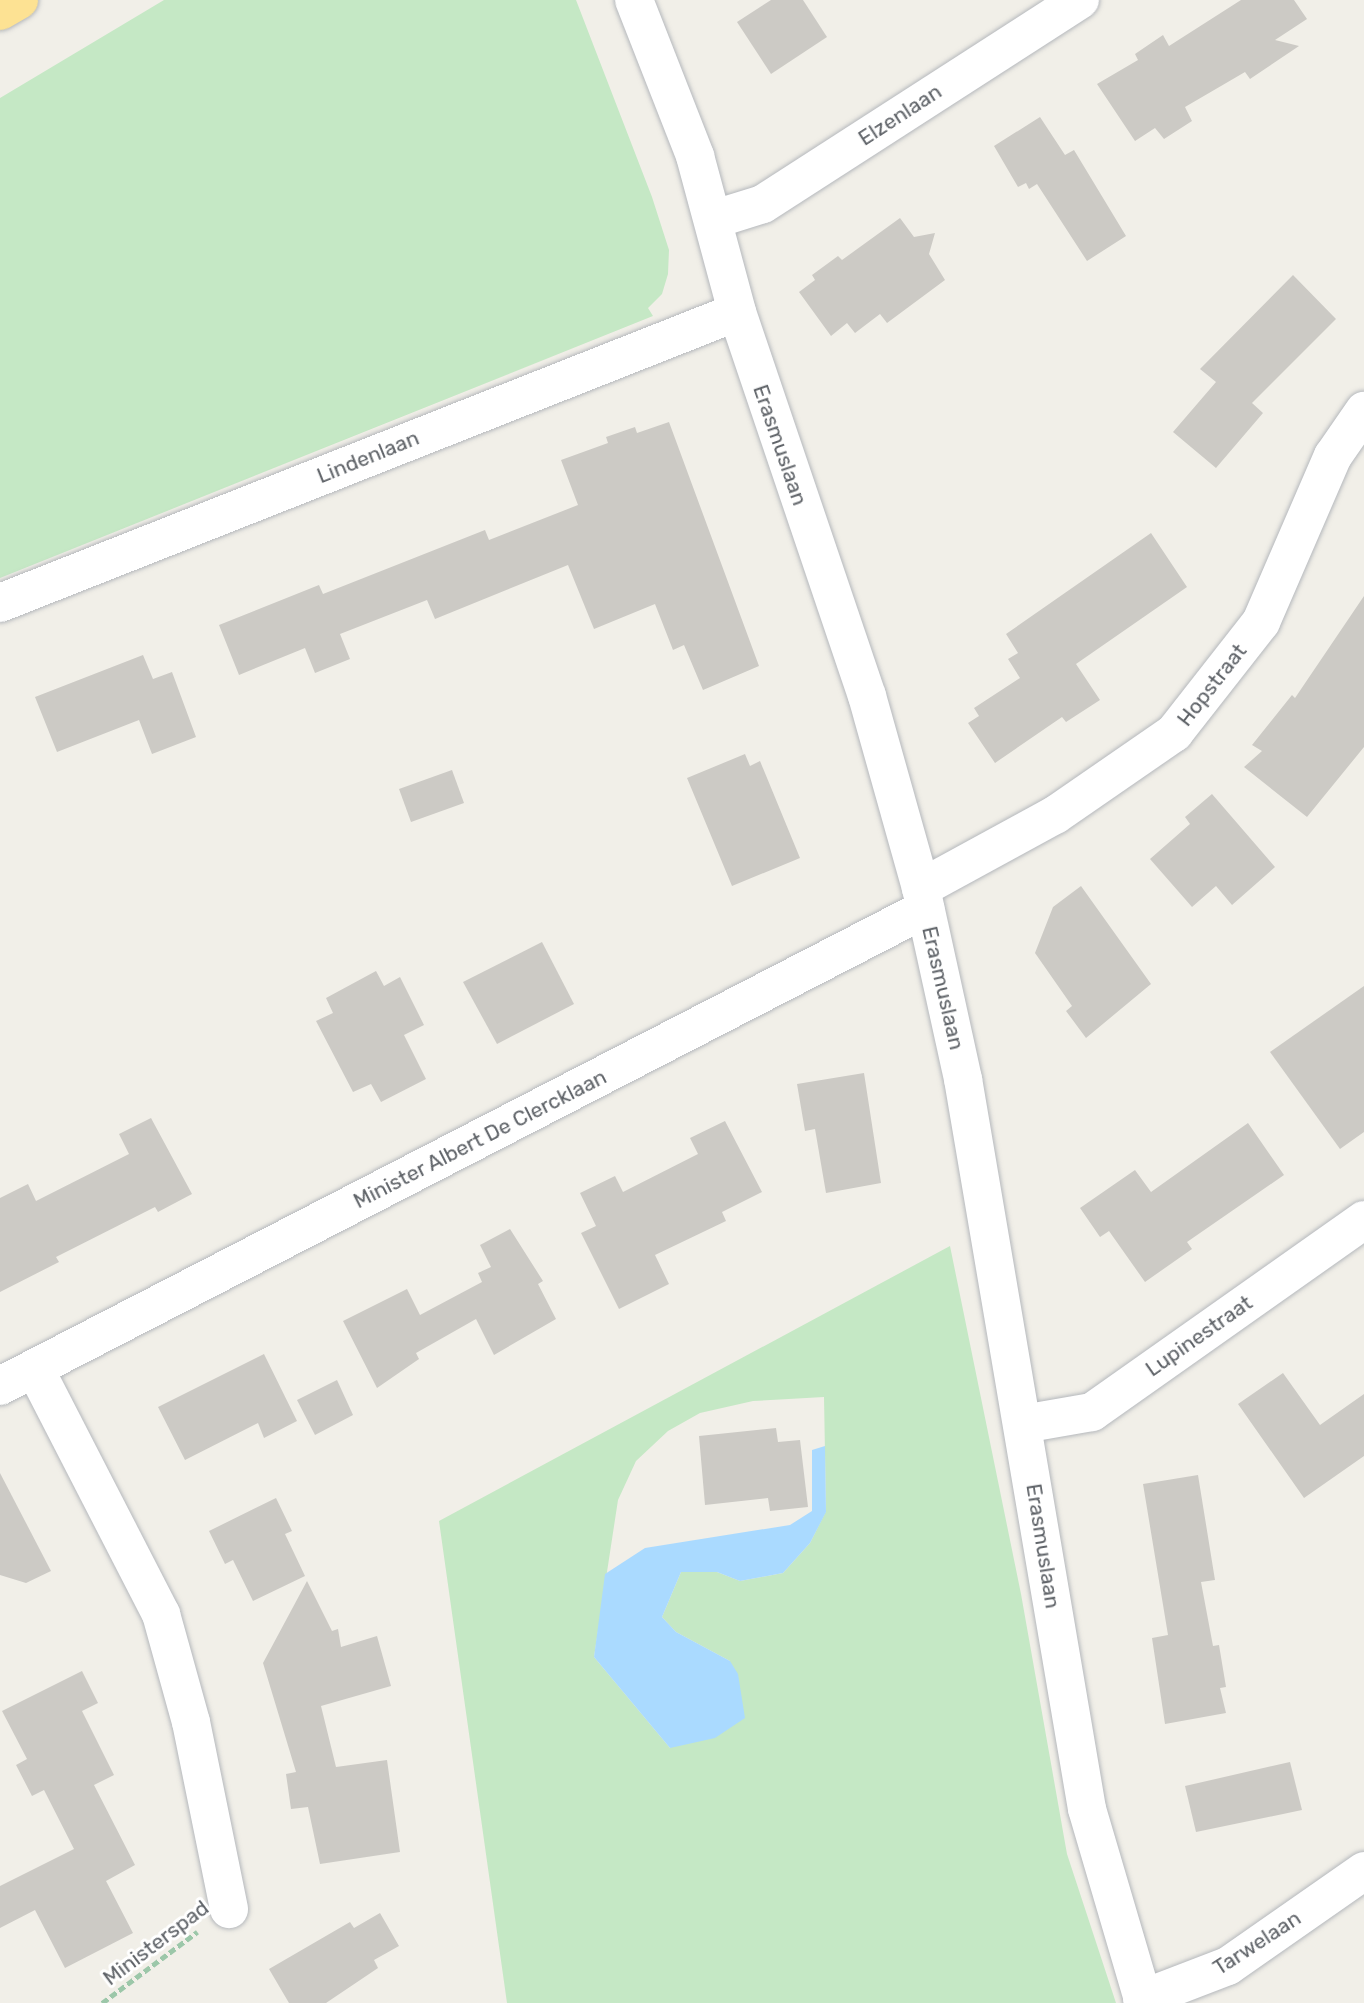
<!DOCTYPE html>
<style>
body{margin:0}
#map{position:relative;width:1364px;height:2003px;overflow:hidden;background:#f1efe8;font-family:Rubik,sans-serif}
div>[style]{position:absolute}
.green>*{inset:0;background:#c5e8c5}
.water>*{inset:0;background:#aadaff}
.building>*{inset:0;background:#cccac5}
.path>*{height:4.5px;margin-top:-2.25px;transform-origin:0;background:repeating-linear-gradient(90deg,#9cc7a9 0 7px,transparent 0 10.5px)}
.roads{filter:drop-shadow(0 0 2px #b5b8bc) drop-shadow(0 0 2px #b5b8bc)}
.street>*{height:38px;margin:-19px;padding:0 19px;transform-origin:19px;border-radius:19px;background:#fff}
.highway>*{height:38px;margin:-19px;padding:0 19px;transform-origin:19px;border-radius:19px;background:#fde293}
span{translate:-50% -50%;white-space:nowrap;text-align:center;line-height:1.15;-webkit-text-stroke:6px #fff;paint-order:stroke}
.street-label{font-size:21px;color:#5f6368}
</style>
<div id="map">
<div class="green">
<div style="clip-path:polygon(164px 0,576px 0,652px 197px,669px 250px,668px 274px,662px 294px,648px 308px,653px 316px,0 578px,0 98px)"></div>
<div style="clip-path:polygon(evenodd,950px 1246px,1021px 1594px,1067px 1854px,1116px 2003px,507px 2003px,439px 1521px,950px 1246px,824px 1397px,826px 1511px,810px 1543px,783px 1573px,740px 1581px,717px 1572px,681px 1572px,662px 1617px,676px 1632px,730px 1661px,670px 1748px,594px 1657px,618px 1500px,636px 1461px,668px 1431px,700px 1413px,753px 1401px,824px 1397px)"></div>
</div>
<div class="water">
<div style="clip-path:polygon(825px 1446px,826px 1512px,810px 1543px,783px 1573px,740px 1581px,717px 1572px,681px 1572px,662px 1617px,676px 1632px,730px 1661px,738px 1674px,745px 1718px,715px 1738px,670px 1748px,594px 1657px,605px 1574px,645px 1548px,790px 1525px,812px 1511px,812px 1450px)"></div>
</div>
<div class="building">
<div style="clip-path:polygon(771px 0,803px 0,827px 37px,771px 74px,737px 22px)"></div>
<div style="clip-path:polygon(1241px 0,1294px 0,1307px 19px,1275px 40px,1299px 46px,1250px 79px,1245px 72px,1185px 107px,1192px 121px,1164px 139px,1155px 128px,1135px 141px,1097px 84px,1138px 60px,1135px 54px,1163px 35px,1169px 46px)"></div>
<div style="clip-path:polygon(1040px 117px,1065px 155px,1074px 150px,1126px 236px,1087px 261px,1037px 184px,1029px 189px,1026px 183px,1018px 187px,994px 146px)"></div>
<div style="clip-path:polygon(900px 218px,914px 237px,935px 233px,929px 254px,945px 280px,887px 323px,880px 314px,855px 333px,847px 323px,831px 336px,799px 292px,815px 280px,812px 275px,838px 256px,842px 260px)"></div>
<div style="clip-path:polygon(1293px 275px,1336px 319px,1252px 403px,1263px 413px,1216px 468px,1173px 432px,1216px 382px,1200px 369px)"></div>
<div style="clip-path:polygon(669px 422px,759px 666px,703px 690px,684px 645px,673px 650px,655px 604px,594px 629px,568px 565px,435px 619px,427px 600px,340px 634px,350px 659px,315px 673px,305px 648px,239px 675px,219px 625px,319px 585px,323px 594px,485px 530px,489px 540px,578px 505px,561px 460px,608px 443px,606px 437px,635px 427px,637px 433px)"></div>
<div style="clip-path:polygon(1151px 533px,1187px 587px,1076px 664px,1100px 700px,1066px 722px,1062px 717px,995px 763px,968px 723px,979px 716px,974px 708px,1020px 678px,1008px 659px,1018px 653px,1006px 634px)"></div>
<div style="clip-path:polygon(1364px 596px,1364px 747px,1307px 817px,1244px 767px,1262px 751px,1252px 745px,1292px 695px,1295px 698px)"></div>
<div style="clip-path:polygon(143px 655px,153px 679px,172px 672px,196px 737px,152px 754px,139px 720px,57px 752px,35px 697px)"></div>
<div style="clip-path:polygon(745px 754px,750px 766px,760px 761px,800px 858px,732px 886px,687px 778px)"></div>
<div style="clip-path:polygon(452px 770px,464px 803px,411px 822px,399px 789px)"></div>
<div style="clip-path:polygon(1212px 794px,1275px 867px,1232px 905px,1216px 886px,1192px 907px,1150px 859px,1190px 824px,1185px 817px)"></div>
<div style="clip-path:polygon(1081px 886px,1151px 984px,1086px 1038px,1066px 1011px,1072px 1006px,1035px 953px,1053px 907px)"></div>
<div style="clip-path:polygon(542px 942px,574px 1004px,497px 1044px,463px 982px)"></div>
<div style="clip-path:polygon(376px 971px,384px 986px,400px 977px,424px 1025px,404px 1035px,426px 1079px,381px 1102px,371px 1084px,353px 1092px,316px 1021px,333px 1013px,326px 998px)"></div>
<div style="clip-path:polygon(1364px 986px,1364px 1132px,1340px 1149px,1270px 1052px)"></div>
<div style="clip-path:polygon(864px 1073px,881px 1183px,826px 1193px,815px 1129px,805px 1131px,797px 1084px)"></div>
<div style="clip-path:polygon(151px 1118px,192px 1194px,158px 1212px,155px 1207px,56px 1257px,59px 1262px,0 1292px,0 1198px,28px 1184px,36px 1201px,129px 1154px,119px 1134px)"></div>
<div style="clip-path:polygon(725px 1121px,762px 1192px,722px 1212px,726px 1221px,655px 1255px,669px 1284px,619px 1309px,581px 1233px,596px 1226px,580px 1193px,615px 1176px,623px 1192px,698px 1154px,690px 1138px)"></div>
<div style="clip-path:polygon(1248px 1123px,1284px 1175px,1187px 1242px,1192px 1249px,1145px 1282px,1109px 1231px,1100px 1237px,1080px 1208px,1135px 1170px,1151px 1192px)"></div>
<div style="clip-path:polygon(510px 1229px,543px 1281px,538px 1284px,556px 1319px,494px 1355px,476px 1319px,416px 1353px,419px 1359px,377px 1388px,343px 1321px,407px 1289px,420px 1315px,482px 1282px,478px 1273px,491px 1267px,480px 1245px)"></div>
<div style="clip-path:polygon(264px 1354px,297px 1421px,264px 1438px,258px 1423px,185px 1460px,158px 1407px)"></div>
<div style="clip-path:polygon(1283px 1373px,1320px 1425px,1364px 1394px,1364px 1456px,1304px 1498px,1238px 1404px)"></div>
<div style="clip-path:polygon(337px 1380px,353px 1415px,315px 1435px,297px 1400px)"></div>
<div style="clip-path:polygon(776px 1428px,778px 1442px,800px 1440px,808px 1507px,770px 1511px,768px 1498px,705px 1505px,699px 1436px)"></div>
<div style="clip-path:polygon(0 1473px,51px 1571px,26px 1583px,0 1575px)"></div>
<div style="clip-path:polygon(1198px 1475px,1215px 1580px,1201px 1582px,1213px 1646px,1219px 1645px,1226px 1687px,1220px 1688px,1226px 1713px,1165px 1724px,1152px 1638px,1168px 1635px,1143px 1484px)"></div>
<div style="clip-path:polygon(276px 1498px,292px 1531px,285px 1534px,305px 1576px,253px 1601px,233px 1560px,225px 1564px,209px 1531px)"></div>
<div style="clip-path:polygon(307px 1581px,332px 1631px,338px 1629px,341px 1647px,377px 1636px,391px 1686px,321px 1706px,336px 1767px,387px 1760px,400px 1852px,320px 1864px,308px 1807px,291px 1809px,286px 1774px,296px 1772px,263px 1663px)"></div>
<div style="clip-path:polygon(82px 1671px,98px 1703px,82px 1711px,114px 1775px,94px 1785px,135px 1865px,106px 1881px,133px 1933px,65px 1968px,35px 1910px,0 1928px,0 1886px,74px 1849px,44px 1790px,32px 1796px,16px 1765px,27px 1759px,2px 1711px)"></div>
<div style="clip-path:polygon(1290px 1762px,1302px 1810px,1196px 1832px,1185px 1786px)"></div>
<div style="clip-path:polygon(380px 1913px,399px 1946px,374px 1960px,378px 1968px,326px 2003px,289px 2003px,269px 1969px,350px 1922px,354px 1928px)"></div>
</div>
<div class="path">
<div style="left:102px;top:2003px;width:119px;rotate:-36.8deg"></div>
</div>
<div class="roads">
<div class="street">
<div style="left:634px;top:0;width:168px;rotate:68.6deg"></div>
<div style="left:695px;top:156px;width:162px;rotate:74.9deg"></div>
<div style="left:737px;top:312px;width:405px;rotate:71.3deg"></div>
<div style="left:867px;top:696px;width:199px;rotate:74.3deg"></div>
<div style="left:921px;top:888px;width:196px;rotate:77.6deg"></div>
<div style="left:963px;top:1079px;width:740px;rotate:80.36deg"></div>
<div style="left:1087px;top:1809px;width:202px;rotate:73.6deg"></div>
<div style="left:715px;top:219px;width:50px;rotate:-17.4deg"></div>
<div style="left:763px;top:204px;width:377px;rotate:-32.8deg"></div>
<div style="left:0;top:603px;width:792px;rotate:-21.55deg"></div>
<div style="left:921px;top:888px;width:153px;rotate:-28.6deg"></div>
<div style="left:1055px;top:815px;width:145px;rotate:-34.6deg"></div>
<div style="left:1174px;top:733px;width:141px;rotate:-51.9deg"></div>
<div style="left:1261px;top:622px;width:181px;rotate:-66.6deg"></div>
<div style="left:1333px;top:456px;width:55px;rotate:-55.4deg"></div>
<div style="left:35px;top:1369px;width:276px;rotate:62.8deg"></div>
<div style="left:161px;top:1614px;width:112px;rotate:74.5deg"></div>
<div style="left:191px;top:1722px;width:191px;rotate:78.5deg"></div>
<div style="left:0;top:1386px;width:1041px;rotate:-27.28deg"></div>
<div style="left:1023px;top:1424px;width:70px;rotate:-9.9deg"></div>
<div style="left:1092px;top:1412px;width:333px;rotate:-35.2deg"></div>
<div style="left:1142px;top:1999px;width:92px;rotate:-21deg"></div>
<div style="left:1228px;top:1966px;width:166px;rotate:-34.9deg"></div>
</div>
<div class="highway">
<div style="left:0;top:11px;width:22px;rotate:-30deg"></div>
</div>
</div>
<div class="street-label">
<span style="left:900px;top:115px;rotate:-33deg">Elzenlaan</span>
<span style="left:780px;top:445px;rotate:71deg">Erasmuslaan</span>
<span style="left:368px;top:457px;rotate:-22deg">Lindenlaan</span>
<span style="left:1212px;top:685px;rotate:-52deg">Hopstraat</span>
<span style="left:943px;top:988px;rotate:77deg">Erasmuslaan</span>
<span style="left:480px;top:1139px;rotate:-27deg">Minister Albert De Clercklaan</span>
<span style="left:1199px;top:1336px;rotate:-35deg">Lupinestraat</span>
<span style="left:1043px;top:1546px;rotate:81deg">Erasmuslaan</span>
<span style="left:156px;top:1943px;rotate:-37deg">Ministerspad</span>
<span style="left:1257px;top:1943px;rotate:-33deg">Tarwelaan</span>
</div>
</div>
